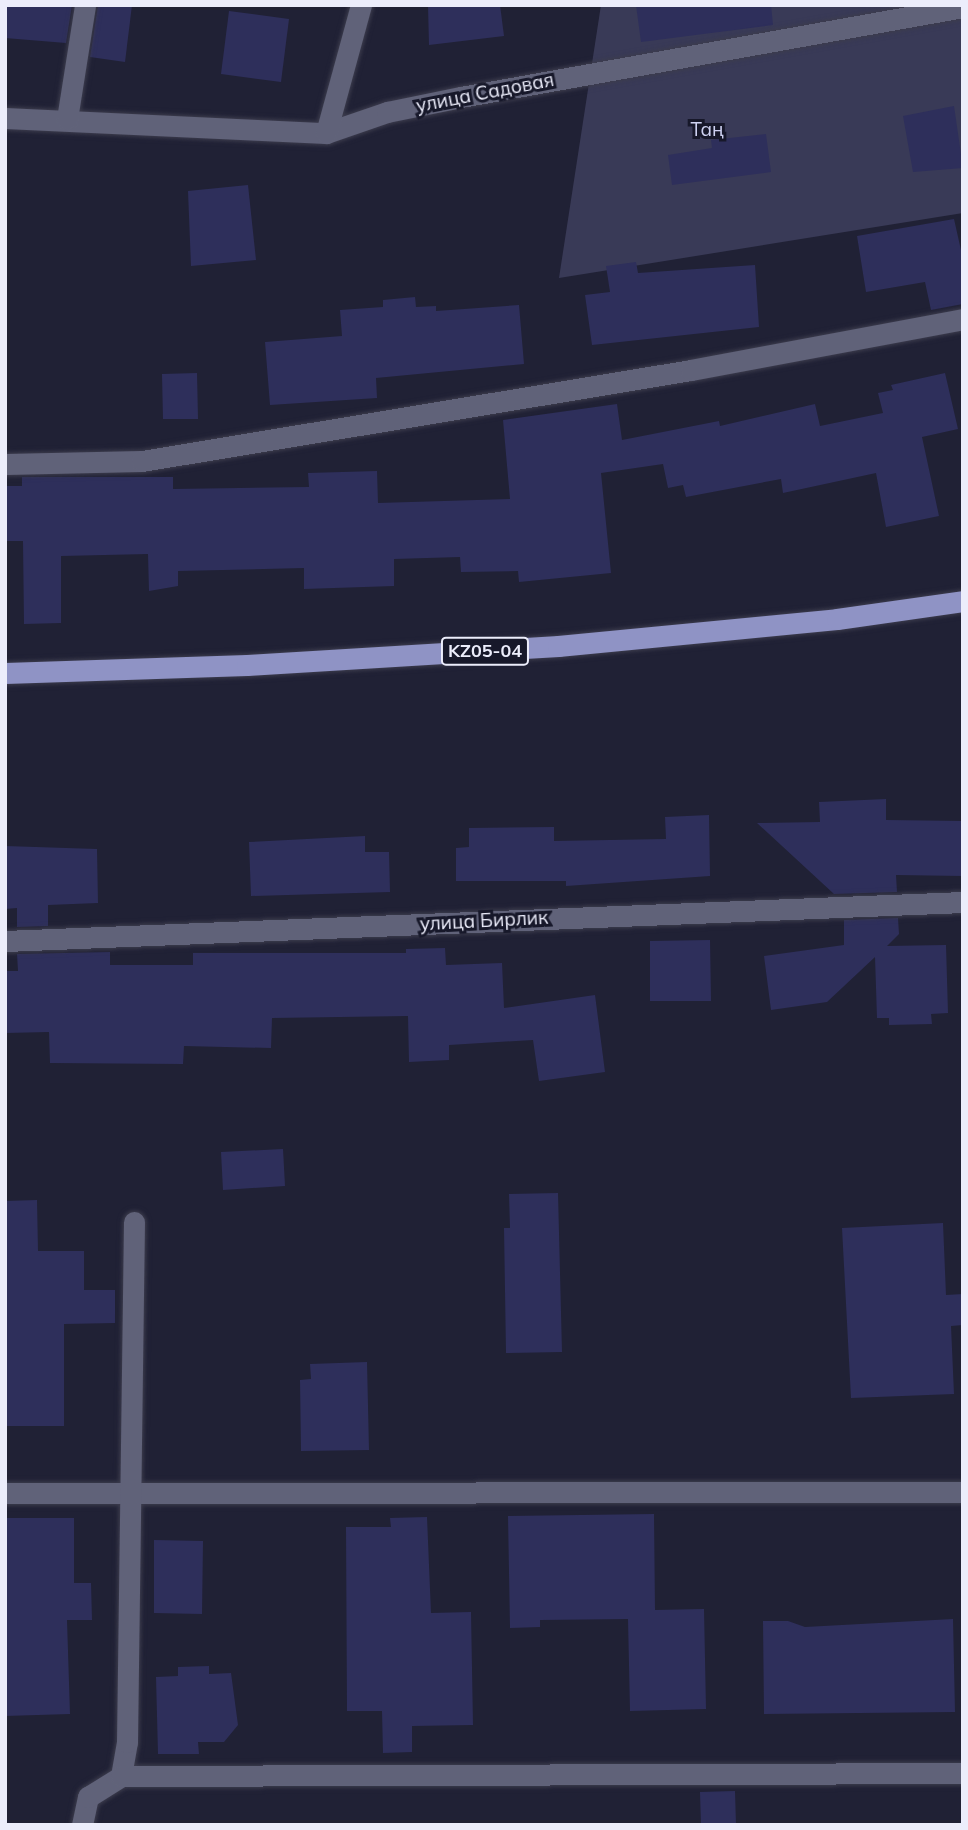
<!DOCTYPE html>
<meta charset="utf-8">
<style>
body{margin:0}
#map{position:relative;width:968px;height:1830px;overflow:hidden;background:#202135;font-family:Mulish,sans-serif}
div>[style]{position:absolute}
.green>*{inset:0;background:#393a57}
.building>*{inset:0;background:#2e2f5b}
.roads{filter:drop-shadow(0 0 2px #3c3c4d) drop-shadow(0 0 2px #3c3c4d)}
.minor>*{height:21px;margin:-10.5px;padding:0 10.5px;transform-origin:10.5px;border-radius:10.5px;background:#606279}
.major>*{height:21px;margin:-10.5px;padding:0 10.5px;transform-origin:10.5px;border-radius:10.5px;background:#8f93c5}
span{translate:-50% -50%;white-space:nowrap;text-align:center;line-height:1.15;-webkit-text-stroke:6px #17182a;paint-order:stroke}
.shield-label span{padding:2px 5px;background:#17182a;border:2px solid;border-radius:5px;-webkit-text-stroke-width:0}
.shield-label{font-size:18px;color:#ecedfb;font-weight:700}
.street-label{font-size:19px;color:#ecedfb}
.park-label{font-size:19px;color:#cfd2f2}
.frame{position:absolute;inset:0;border:7px solid #ecedfb;pointer-events:none}
</style>
<div id="map">
<div class="green">
<div style="clip-path:polygon(601px 5px,963px 5px,963px 213px,559px 278px)"></div>
</div>
<div class="building">
<div style="clip-path:polygon(5px 5px,72px 5px,66px 43px,5px 38px)"></div>
<div style="clip-path:polygon(98px 5px,132px 5px,125px 62px,90px 57px)"></div>
<div style="clip-path:polygon(428px 5px,500px 5px,504px 36px,429px 45px)"></div>
<div style="clip-path:polygon(636px 5px,771px 5px,773px 25px,641px 42px)"></div>
<div style="clip-path:polygon(229px 11px,289px 19px,281px 82px,221px 74px)"></div>
<div style="clip-path:polygon(954px 106px,963px 168px,913px 172px,903px 116px)"></div>
<div style="clip-path:polygon(766px 134px,771px 172px,672px 185px,668px 155px,712px 148px,711px 140px)"></div>
<div style="clip-path:polygon(248px 185px,256px 260px,191px 266px,188px 191px)"></div>
<div style="clip-path:polygon(954px 219px,963px 259px,963px 304px,931px 310px,925px 282px,866px 292px,857px 236px)"></div>
<div style="clip-path:polygon(636px 262px,638px 273px,755px 265px,759px 327px,592px 345px,585px 295px,610px 292px,606px 266px)"></div>
<div style="clip-path:polygon(415px 297px,416px 307px,436px 306px,436px 311px,519px 305px,524px 364px,376px 378px,377px 398px,270px 405px,265px 342px,342px 336px,340px 310px,383px 307px,383px 300px)"></div>
<div style="clip-path:polygon(197px 373px,198px 419px,163px 419px,162px 374px)"></div>
<div style="clip-path:polygon(945px 373px,958px 429px,922px 437px,939px 516px,886px 527px,876px 473px,783px 493px,781px 479px,686px 497px,683px 485px,668px 488px,663px 464px,601px 473px,611px 573px,519px 582px,518px 571px,461px 572px,460px 557px,394px 559px,394px 586px,304px 589px,304px 568px,178px 571px,178px 586px,149px 591px,148px 554px,61px 556px,61px 623px,24px 624px,23px 541px,5px 541px,5px 486px,22px 486px,22px 477px,173px 477px,173px 489px,309px 487px,308px 473px,377px 471px,378px 503px,510px 499px,503px 420px,617px 404px,622px 440px,719px 421px,720px 426px,815px 404px,820px 426px,883px 413px,878px 393px,893px 390px,891px 385px)"></div>
<div style="clip-path:polygon(886px 799px,886px 820px,963px 821px,963px 876px,896px 875px,897px 892px,834px 894px,757px 823px,820px 822px,819px 802px)"></div>
<div style="clip-path:polygon(709px 815px,710px 876px,566px 886px,566px 881px,456px 881px,456px 848px,469px 847px,469px 828px,554px 827px,554px 841px,666px 839px,665px 817px)"></div>
<div style="clip-path:polygon(365px 836px,365px 852px,389px 852px,390px 892px,251px 896px,249px 842px)"></div>
<div style="clip-path:polygon(5px 846px,97px 849px,98px 903px,48px 905px,48px 926px,17px 927px,17px 908px,5px 909px)"></div>
<div style="clip-path:polygon(898px 918px,899px 934px,887px 946px,946px 945px,948px 1013px,931px 1014px,932px 1024px,889px 1025px,889px 1018px,877px 1018px,875px 957px,827px 1002px,771px 1010px,764px 956px,844px 945px,844px 920px)"></div>
<div style="clip-path:polygon(710px 940px,711px 1001px,650px 1001px,650px 941px)"></div>
<div style="clip-path:polygon(445px 948px,446px 965px,502px 963px,504px 1008px,595px 995px,605px 1072px,539px 1081px,533px 1040px,449px 1045px,449px 1060px,409px 1062px,408px 1016px,272px 1018px,271px 1048px,184px 1046px,183px 1064px,50px 1063px,49px 1032px,5px 1033px,5px 971px,18px 971px,17px 954px,110px 952px,110px 965px,193px 965px,193px 953px,406px 953px,406px 949px)"></div>
<div style="clip-path:polygon(283px 1149px,285px 1186px,223px 1190px,221px 1152px)"></div>
<div style="clip-path:polygon(558px 1193px,562px 1352px,506px 1353px,504px 1228px,510px 1228px,509px 1194px)"></div>
<div style="clip-path:polygon(37px 1200px,38px 1251px,84px 1251px,84px 1290px,115px 1290px,115px 1323px,64px 1324px,64px 1426px,5px 1426px,5px 1201px)"></div>
<div style="clip-path:polygon(943px 1223px,946px 1295px,963px 1294px,963px 1325px,951px 1326px,954px 1394px,851px 1398px,842px 1228px)"></div>
<div style="clip-path:polygon(367px 1362px,369px 1450px,301px 1451px,300px 1380px,311px 1379px,310px 1364px)"></div>
<div style="clip-path:polygon(654px 1514px,655px 1610px,704px 1609px,706px 1709px,630px 1711px,628px 1619px,540px 1620px,540px 1627px,510px 1628px,508px 1516px)"></div>
<div style="clip-path:polygon(427px 1517px,431px 1613px,471px 1612px,473px 1725px,412px 1726px,412px 1752px,383px 1753px,382px 1711px,347px 1711px,346px 1527px,391px 1527px,390px 1518px)"></div>
<div style="clip-path:polygon(5px 1518px,74px 1518px,74px 1583px,91px 1583px,92px 1620px,67px 1620px,70px 1714px,5px 1716px)"></div>
<div style="clip-path:polygon(154px 1540px,203px 1541px,202px 1614px,154px 1613px)"></div>
<div style="clip-path:polygon(953px 1619px,955px 1712px,764px 1714px,763px 1621px,788px 1621px,805px 1627px)"></div>
<div style="clip-path:polygon(209px 1666px,209px 1674px,231px 1673px,238px 1725px,224px 1742px,198px 1742px,199px 1754px,158px 1754px,156px 1677px,178px 1676px,178px 1667px)"></div>
<div style="clip-path:polygon(735px 1791px,736px 1825px,701px 1825px,700px 1792px)"></div>
</div>
<div class="roads">
<div class="minor">
<div style="left:5px;top:118px;width:321px;rotate:2.7deg"></div>
<div style="left:326px;top:133px;width:65px;rotate:-19deg"></div>
<div style="left:387px;top:112px;width:76px;rotate:-11.5deg"></div>
<div style="left:461px;top:97px;width:510px;rotate:-10.16deg"></div>
<div style="left:67px;top:119px;width:115px;rotate:-81deg"></div>
<div style="left:326px;top:133px;width:133px;rotate:-74.7deg"></div>
<div style="left:5px;top:464px;width:137px;rotate:-1.3deg"></div>
<div style="left:142px;top:461px;width:556px;rotate:-9.41deg"></div>
<div style="left:691px;top:370px;width:277px;rotate:-10.6deg"></div>
<div style="left:5px;top:941px;width:959px;rotate:-2.33deg"></div>
<div style="left:5px;top:1493px;width:958px;rotate:-0.06deg"></div>
<div style="left:121px;top:1776px;width:35px;rotate:-80deg"></div>
<div style="left:127px;top:1742px;width:520px;rotate:-89.23deg"></div>
<div style="left:82px;top:1825px;width:29px;rotate:-78deg"></div>
<div style="left:88px;top:1797px;width:39px;rotate:-32deg"></div>
<div style="left:121px;top:1776px;width:842px;rotate:-0.2deg"></div>
</div>
<div class="major">
<div style="left:5px;top:673px;width:242px;rotate:-1.9deg"></div>
<div style="left:247px;top:665px;width:312px;rotate:-3.5deg"></div>
<div style="left:558px;top:646px;width:280px;rotate:-5.5deg"></div>
<div style="left:837px;top:619px;width:127px;rotate:-8.1deg"></div>
</div>
</div>
<div class="shield-label">
<span style="left:485px;top:651px">KZ05-04</span>
</div>
<div class="street-label">
<span style="left:485px;top:93px;rotate:-11deg">улица Садовая</span>
<span style="left:484px;top:921px;rotate:-3deg">улица Бирлик</span>
</div>
<div class="park-label">
<span style="left:707px;top:130px">Таң</span>
</div>
<div class="frame"></div>
</div>
